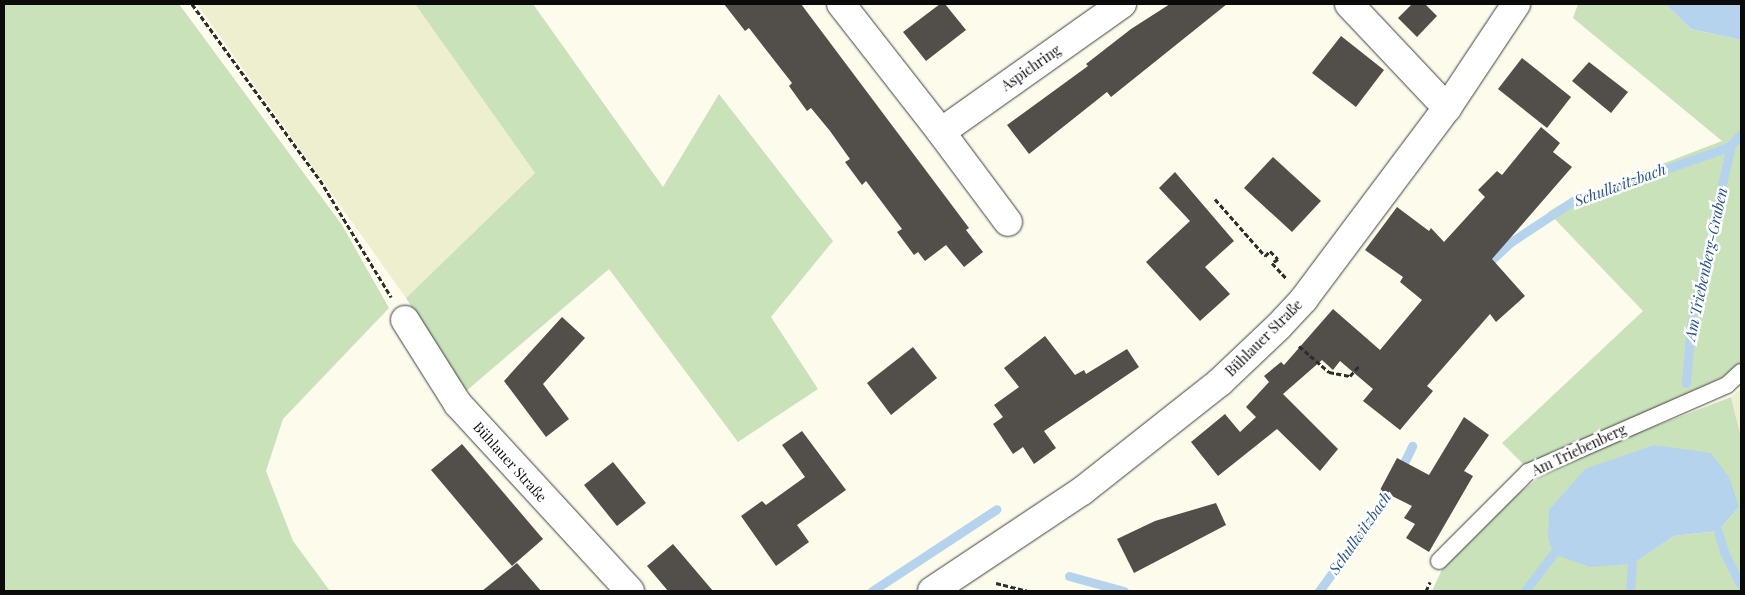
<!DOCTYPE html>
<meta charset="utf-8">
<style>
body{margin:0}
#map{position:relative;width:1745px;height:595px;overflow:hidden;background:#fcfbec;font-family:"Playfair Display",serif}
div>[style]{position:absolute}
.farmland>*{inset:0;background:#eeefcf}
.green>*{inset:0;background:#cae2ba}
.water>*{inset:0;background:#b6d3ee}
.stream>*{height:9px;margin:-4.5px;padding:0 4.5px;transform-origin:4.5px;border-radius:4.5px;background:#b6d3ee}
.building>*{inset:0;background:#524e49}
.path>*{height:3px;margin-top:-1.5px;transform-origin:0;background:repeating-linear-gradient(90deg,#2d2d2d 0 5px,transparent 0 7.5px)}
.roads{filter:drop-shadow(0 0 1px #3e3e3e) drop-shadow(0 0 1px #3e3e3e)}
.service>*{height:16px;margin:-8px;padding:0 8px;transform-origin:8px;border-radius:8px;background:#fff}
.minor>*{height:28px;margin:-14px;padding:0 14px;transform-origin:14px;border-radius:14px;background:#fff}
.tertiary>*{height:28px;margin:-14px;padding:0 14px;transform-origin:14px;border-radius:14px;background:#fff}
span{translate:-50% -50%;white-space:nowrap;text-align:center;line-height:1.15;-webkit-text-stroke:5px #fff;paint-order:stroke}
.street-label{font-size:14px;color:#0b0b0b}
.water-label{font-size:15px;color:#25548c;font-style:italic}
.frame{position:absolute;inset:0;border:5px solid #0b0b0b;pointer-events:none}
</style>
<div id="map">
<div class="farmland">
<div style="clip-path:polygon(197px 4px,415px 4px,535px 173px,406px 298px)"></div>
<div style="clip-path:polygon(1741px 389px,1741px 437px,1731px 397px)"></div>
</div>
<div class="green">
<div style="clip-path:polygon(4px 4px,179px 4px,342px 225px,389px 308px,283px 419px,266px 471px,293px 541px,330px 591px,4px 591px)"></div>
<div style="clip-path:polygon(415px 4px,533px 4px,663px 187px,719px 94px,833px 241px,771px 317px,818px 389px,738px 442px,609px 269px,465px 392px,406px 298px,535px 173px)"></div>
<div style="clip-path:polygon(1578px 4px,1665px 4px,1691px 29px,1741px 40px,1741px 363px,1723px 377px,1526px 467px,1502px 443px,1643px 311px,1548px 212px,1568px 200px,1722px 141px,1573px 18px)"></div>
<div style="clip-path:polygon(evenodd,1731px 397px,1741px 437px,1741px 591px,1432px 591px,1444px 565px,1499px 508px,1557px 464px,1731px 397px,1739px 507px,1718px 531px,1674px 536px,1631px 564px,1553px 554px,1739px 507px)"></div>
</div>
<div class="water">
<div style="clip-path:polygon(1665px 4px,1741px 4px,1741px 40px,1691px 29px)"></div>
<div style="clip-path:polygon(1654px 445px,1711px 453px,1729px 477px,1739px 507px,1718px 531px,1674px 536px,1632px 564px,1590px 567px,1553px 554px,1548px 538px,1549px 510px,1585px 469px)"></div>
</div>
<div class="stream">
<div style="left:1485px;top:266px;width:35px;rotate:-43deg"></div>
<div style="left:1511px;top:242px;width:74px;rotate:-33.5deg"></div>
<div style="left:1573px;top:201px;width:156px;rotate:-19.1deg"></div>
<div style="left:1720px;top:150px;width:12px;rotate:-24deg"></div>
<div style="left:1731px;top:145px;width:15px;rotate:-48deg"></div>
<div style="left:1686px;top:383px;width:58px;rotate:-85.1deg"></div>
<div style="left:1691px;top:325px;width:184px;rotate:-77.5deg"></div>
<div style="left:1400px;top:471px;width:28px;rotate:-64deg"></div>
<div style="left:1718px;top:531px;width:22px;rotate:74deg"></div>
<div style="left:1724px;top:552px;width:37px;rotate:63deg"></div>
<div style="left:1069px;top:576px;width:57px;rotate:15.3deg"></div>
<div style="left:872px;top:591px;width:149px;rotate:-33.3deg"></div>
<div style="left:1319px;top:591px;width:110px;rotate:-53.9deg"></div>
<div style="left:1384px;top:502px;width:19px;rotate:-62deg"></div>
<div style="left:1525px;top:591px;width:46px;rotate:-52.9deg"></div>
<div style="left:1630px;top:591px;width:27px;rotate:-86deg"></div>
</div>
<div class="building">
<div style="clip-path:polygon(724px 4px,801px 4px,969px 228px,966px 230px,983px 252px,964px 267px,946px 245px,925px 261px,918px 252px,914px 255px,897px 232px,902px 229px,866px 181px,862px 185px,845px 162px,850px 159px,830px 131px,811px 108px,807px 111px,789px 86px,792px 83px,749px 28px,745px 31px)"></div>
<div style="clip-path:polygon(940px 4px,945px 4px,966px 30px,926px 61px,903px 32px)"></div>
<div style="clip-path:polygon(1170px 4px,1227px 4px,1111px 97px,1107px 92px,1029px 154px,1007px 125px,1088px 66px,1086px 64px,1131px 29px)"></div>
<div style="clip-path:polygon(1412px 4px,1425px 4px,1437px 16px,1417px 37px,1398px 18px)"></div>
<div style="clip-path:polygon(1341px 36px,1384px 70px,1356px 107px,1312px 73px)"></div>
<div style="clip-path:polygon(1522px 58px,1571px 97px,1547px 128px,1498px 89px)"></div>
<div style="clip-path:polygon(1589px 62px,1628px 92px,1611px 113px,1572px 81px)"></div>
<div style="clip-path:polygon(1541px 127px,1560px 143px,1553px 152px,1572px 167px,1492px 259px,1525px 296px,1496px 322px,1490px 314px,1427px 386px,1433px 391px,1400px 430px,1363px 401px,1373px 389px,1340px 361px,1333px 370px,1322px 360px,1283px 394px,1338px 449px,1320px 471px,1277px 429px,1218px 476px,1191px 442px,1225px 414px,1240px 432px,1256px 417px,1246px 407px,1269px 382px,1264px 376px,1281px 362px,1284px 365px,1333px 309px,1380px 350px,1422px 300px,1400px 282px,1403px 277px,1365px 250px,1397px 207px,1429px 231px,1431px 228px,1444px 242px,1485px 197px,1478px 190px,1497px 171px,1502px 175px)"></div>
<div style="clip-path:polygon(1273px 157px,1321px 201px,1292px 232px,1244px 188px)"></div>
<div style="clip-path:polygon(1175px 172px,1234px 241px,1205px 267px,1230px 294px,1200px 321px,1146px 262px,1190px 221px,1159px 188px)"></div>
<div style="clip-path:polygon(562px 317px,585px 338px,543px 384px,569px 419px,546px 437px,504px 381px)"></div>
<div style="clip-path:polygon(1045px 336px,1075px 375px,1084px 370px,1086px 374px,1127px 349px,1139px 367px,1044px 431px,1056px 448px,1034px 464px,1023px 447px,1013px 454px,993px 424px,1003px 417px,994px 405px,1019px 387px,1004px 368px)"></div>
<div style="clip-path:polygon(913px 347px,937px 378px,891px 415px,867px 383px)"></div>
<div style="clip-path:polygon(1464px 417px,1489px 435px,1464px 471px,1473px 476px,1429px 552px,1406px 538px,1415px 524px,1404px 518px,1412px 506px,1380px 490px,1397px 458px,1429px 475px)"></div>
<div style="clip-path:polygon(802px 431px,846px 490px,797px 525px,809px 542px,776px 566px,741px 516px,762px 501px,766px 505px,805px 477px,782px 445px)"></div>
<div style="clip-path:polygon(462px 444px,543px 539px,512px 566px,431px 470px)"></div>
<div style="clip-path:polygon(613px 462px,646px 503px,617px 526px,584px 485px)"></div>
<div style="clip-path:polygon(1216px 503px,1226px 525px,1134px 573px,1117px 539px,1155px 521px)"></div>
<div style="clip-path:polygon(673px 544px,713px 591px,668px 591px,647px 566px)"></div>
<div style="clip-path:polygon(517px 563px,541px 591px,482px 591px)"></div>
</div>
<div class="path">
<div style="left:192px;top:4px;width:218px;rotate:54deg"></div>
<div style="left:320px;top:180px;width:137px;rotate:58.7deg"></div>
<div style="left:1215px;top:199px;width:76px;rotate:48.7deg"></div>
<div style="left:1265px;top:256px;width:7px;rotate:-45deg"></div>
<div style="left:1270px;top:251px;width:11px;rotate:45deg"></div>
<div style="left:1278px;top:259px;width:7px;rotate:146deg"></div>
<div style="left:1272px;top:263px;width:21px;rotate:47deg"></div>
<div style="left:1299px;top:346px;width:40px;rotate:41deg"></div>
<div style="left:1329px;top:372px;width:21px;rotate:11deg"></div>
<div style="left:1350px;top:376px;width:15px;rotate:-48deg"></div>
<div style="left:996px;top:583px;width:32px;rotate:14deg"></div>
<div style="left:1426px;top:591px;width:10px;rotate:-66deg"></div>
</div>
<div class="roads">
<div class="service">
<div style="left:1439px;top:561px;width:126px;rotate:-45deg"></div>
<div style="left:1528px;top:472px;width:217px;rotate:-23.6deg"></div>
<div style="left:1727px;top:385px;width:19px;rotate:-43deg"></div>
</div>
<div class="minor">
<div style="left:841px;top:4px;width:162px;rotate:52deg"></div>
<div style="left:941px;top:132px;width:222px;rotate:-35.3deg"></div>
<div style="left:1349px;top:4px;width:143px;rotate:46.7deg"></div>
<div style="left:941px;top:132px;width:112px;rotate:53.3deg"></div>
<div style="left:405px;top:320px;width:99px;rotate:57.8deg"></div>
<div style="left:458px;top:404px;width:254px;rotate:47.4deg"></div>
</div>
<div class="tertiary">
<div style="left:932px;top:591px;width:180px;rotate:-33.7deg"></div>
<div style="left:1082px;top:491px;width:176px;rotate:-38.3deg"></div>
<div style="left:1220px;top:382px;width:81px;rotate:-43.5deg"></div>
<div style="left:1279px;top:326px;width:37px;rotate:-47deg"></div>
<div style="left:1304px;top:299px;width:239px;rotate:-53.2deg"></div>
<div style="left:1447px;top:108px;width:125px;rotate:-56.4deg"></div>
</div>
</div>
<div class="street-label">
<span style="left:1031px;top:68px;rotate:-35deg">Aspichring</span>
<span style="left:1264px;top:338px;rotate:-45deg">Bühlauer Straße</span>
<span style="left:1579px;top:450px;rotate:-25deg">Am Triebenberg</span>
<span style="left:510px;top:462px;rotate:48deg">Bühlauer Straße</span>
</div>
<div class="water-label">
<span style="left:1620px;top:185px;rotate:-20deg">Schullwitzbach</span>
<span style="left:1706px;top:264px;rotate:-78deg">Am Triebenberg-Graben</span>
<span style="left:1360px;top:533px;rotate:-55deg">Schullwitzbach</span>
</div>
<div class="frame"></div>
</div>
